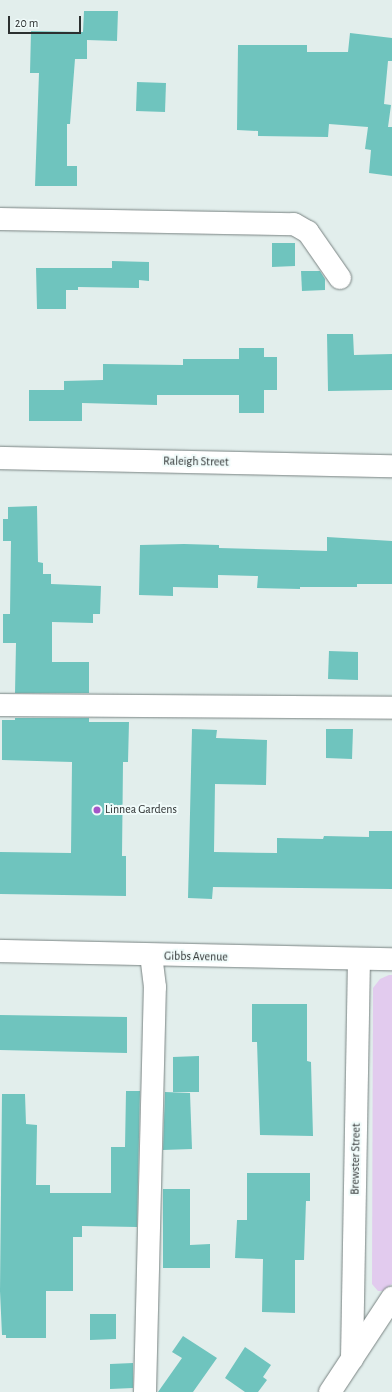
<!DOCTYPE html>
<style>
body{margin:0}
#map{position:relative;width:392px;height:1392px;overflow:hidden;background:#e2eeec;font-family:"Alegreya Sans",sans-serif}
div>[style]{position:absolute}
.green>*{inset:0;background:#e2cbee}
.building>*{inset:0;background:#6fc4be}
.roads{filter:drop-shadow(0 0 1px #798382) drop-shadow(0 0 1px #798382)}
.minor>*{height:22px;margin:-11px;padding:0 11px;transform-origin:11px;border-radius:11px;background:#fff}
.dots>*{width:11px;height:11px;translate:-50% -50%;box-sizing:border-box;border:2px solid #f0fbfa;border-radius:50%}
span{translate:-50% -50%;white-space:nowrap;text-align:center;line-height:1.15;-webkit-text-stroke:4px #f0fbfa;paint-order:stroke}
.street-label{font-size:12px;color:#2c3030}
.poi-label{font-size:12px;color:#2c3030}
.left{translate:0 -50%;text-align:left}
.scale{position:absolute;left:8px;top:16px;width:73px;height:18px;box-sizing:border-box;border:2px solid #2c3030;border-top:0;padding-left:5px;font-size:12px;line-height:14px;white-space:nowrap;color:#2c3030;-webkit-text-stroke:3px #f0fbfa;paint-order:stroke}
</style>
<div id="map">
<div class="green">
<div style="clip-path:polygon(389px 975px,392px 975px,392px 1284px,383px 1291px,378px 1291px,372px 1284px,373px 988px,380px 979px)"></div>
</div>
<div class="building">
<div style="clip-path:polygon(84px 11px,118px 11px,117px 41px,87px 40px,87px 59px,75px 59px,70px 124px,67px 124px,67px 166px,77px 166px,77px 186px,35px 186px,39px 73px,30px 73px,31px 31px,83px 32px)"></div>
<div style="clip-path:polygon(350px 33px,392px 38px,392px 61px,388px 61px,384px 104px,391px 105px,388px 127px,392px 127px,392px 176px,369px 173px,371px 150px,365px 149px,368px 127px,329px 124px,328px 137px,258px 136px,258px 131px,237px 130px,238px 45px,307px 45px,307px 52px,348px 52px)"></div>
<div style="clip-path:polygon(137px 82px,166px 83px,165px 112px,136px 111px)"></div>
<div style="clip-path:polygon(272px 243px,295px 243px,295px 266px,272px 267px)"></div>
<div style="clip-path:polygon(112px 261px,149px 262px,149px 281px,139px 280px,139px 288px,78px 287px,78px 290px,66px 290px,66px 309px,37px 309px,36px 268px,112px 268px)"></div>
<div style="clip-path:polygon(301px 271px,320px 271px,325px 279px,325px 290px,302px 291px)"></div>
<div style="clip-path:polygon(327px 334px,353px 334px,354px 355px,392px 354px,392px 390px,328px 391px)"></div>
<div style="clip-path:polygon(239px 348px,264px 348px,264px 357px,277px 357px,277px 390px,264px 390px,264px 413px,239px 413px,239px 395px,157px 395px,157px 405px,82px 403px,82px 421px,29px 421px,29px 390px,64px 390px,64px 381px,103px 380px,103px 364px,183px 365px,183px 359px,239px 359px)"></div>
<div style="clip-path:polygon(37px 506px,38px 562px,43px 563px,43px 574px,51px 574px,51px 584px,101px 586px,100px 614px,93px 614px,93px 623px,52px 622px,52px 662px,89px 662px,89px 693px,15px 693px,16px 643px,3px 643px,3px 614px,10px 614px,11px 541px,3px 541px,3px 519px,8px 519px,8px 507px)"></div>
<div style="clip-path:polygon(327px 537px,392px 541px,392px 584px,357px 584px,357px 587px,300px 587px,300px 589px,257px 588px,258px 576px,218px 575px,218px 588px,173px 587px,173px 596px,139px 595px,140px 545px,184px 544px,219px 545px,219px 548px,327px 551px)"></div>
<div style="clip-path:polygon(329px 651px,358px 652px,358px 680px,328px 679px)"></div>
<div style="clip-path:polygon(15px 718px,89px 718px,89px 722px,129px 722px,128px 762px,123px 762px,122px 856px,126px 856px,126px 896px,0 894px,0 852px,71px 853px,72px 762px,2px 760px,2px 720px,15px 720px)"></div>
<div style="clip-path:polygon(192px 729px,217px 730px,216px 738px,267px 740px,266px 785px,215px 784px,214px 852px,277px 853px,277px 838px,323px 839px,324px 836px,369px 837px,369px 831px,392px 831px,392px 889px,213px 887px,212px 899px,188px 898px)"></div>
<div style="clip-path:polygon(326px 729px,353px 729px,352px 759px,326px 758px)"></div>
<div style="clip-path:polygon(252px 1004px,307px 1004px,307px 1061px,311px 1062px,313px 1136px,260px 1135px,257px 1042px,252px 1042px)"></div>
<div style="clip-path:polygon(0 1015px,127px 1017px,127px 1053px,0 1050px)"></div>
<div style="clip-path:polygon(199px 1056px,199px 1092px,173px 1092px,173px 1057px)"></div>
<div style="clip-path:polygon(126px 1091px,140px 1091px,137px 1227px,82px 1226px,82px 1237px,73px 1237px,73px 1291px,46px 1291px,46px 1338px,6px 1338px,6px 1335px,2px 1335px,0 1291px,2px 1094px,25px 1094px,26px 1124px,37px 1125px,36px 1185px,50px 1185px,50px 1193px,111px 1193px,111px 1147px,125px 1147px)"></div>
<div style="clip-path:polygon(165px 1092px,190px 1093px,192px 1149px,163px 1150px)"></div>
<div style="clip-path:polygon(247px 1173px,310px 1173px,310px 1201px,306px 1201px,304px 1260px,295px 1260px,295px 1313px,262px 1312px,263px 1259px,235px 1258px,237px 1220px,247px 1220px)"></div>
<div style="clip-path:polygon(163px 1189px,190px 1189px,190px 1245px,210px 1244px,210px 1268px,163px 1268px)"></div>
<div style="clip-path:polygon(90px 1314px,116px 1314px,116px 1339px,90px 1340px)"></div>
<div style="clip-path:polygon(183px 1336px,217px 1358px,193px 1392px,158px 1392px,182px 1358px,172px 1352px)"></div>
<div style="clip-path:polygon(245px 1347px,271px 1365px,263px 1377px,267px 1380px,258px 1392px,245px 1392px,225px 1378px)"></div>
<div style="clip-path:polygon(133px 1363px,133px 1388px,110px 1389px,110px 1364px)"></div>
</div>
<div class="roads">
<div class="minor">
<div style="left:0;top:219px;width:294px;rotate:1deg"></div>
<div style="left:294px;top:224px;width:16px;rotate:30deg"></div>
<div style="left:308px;top:232px;width:56px;rotate:55.2deg"></div>
<div style="left:0;top:458px;width:392px;rotate:1.2deg"></div>
<div style="left:0;top:705px;width:392px;rotate:0.4deg"></div>
<div style="left:0;top:951px;width:392px;rotate:1.2deg"></div>
<div style="left:352px;top:1359px;width:400px;rotate:-89deg"></div>
<div style="left:145px;top:1392px;width:405px;rotate:-88.6deg"></div>
<div style="left:155px;top:987px;width:31px;rotate:-97deg"></div>
<div style="left:330px;top:1392px;width:113px;rotate:-56.6deg"></div>
</div>
</div>
<div class="dots">
<div style="left:97px;top:810px;background:#a456c8"></div>
</div>
<div class="street-label">
<span style="left:196px;top:462px;rotate:1deg">Raleigh Street</span>
<span style="left:196px;top:957px;rotate:1deg">Gibbs Avenue</span>
<span style="left:356px;top:1159px;rotate:-89deg">Brewster Street</span>
</div>
<div class="poi-label">
<span class="left" style="left:105px;top:810px">Linnea Gardens</span>
</div>
<div class="scale">20 m</div>
</div>
